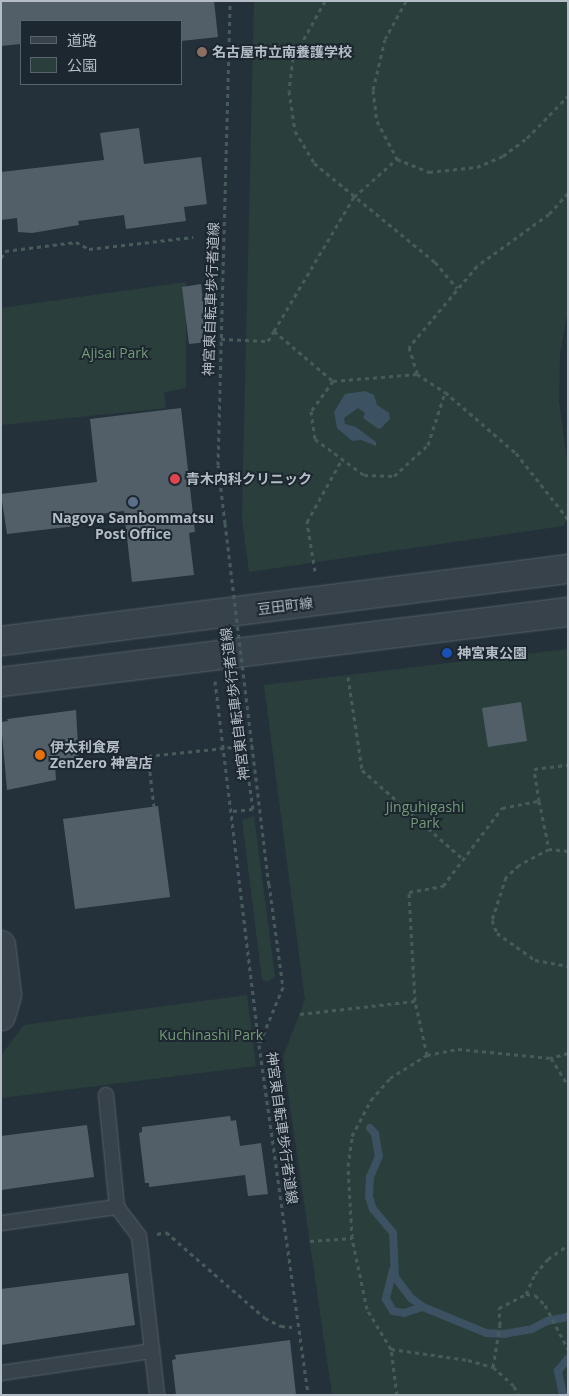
<!DOCTYPE html>
<meta charset="utf-8">
<style>
body{margin:0}
#map{position:relative;width:569px;height:1396px;overflow:hidden;background:#25313a;font-family:"Open Sans","Noto Sans JP",sans-serif}
div>[style]{position:absolute}
.green>*{inset:0;background:#2a3f3c}
.water>*{inset:0;background:#3c5161}
.stream>*{height:8px;margin:-4px;padding:0 4px;transform-origin:4px;border-radius:4px;background:#3c5161}
.building>*{inset:0;background:#525f69}
.path>*{height:3px;margin-top:-1.5px;transform-origin:0;background:repeating-linear-gradient(90deg,#485b5b 0 4px,transparent 0 8px)}
.roads{filter:drop-shadow(0 0 1px #566068) drop-shadow(0 0 1px #566068)}
.service>*{height:14px;margin:-7px;padding:0 7px;transform-origin:7px;border-radius:7px;background:#38424a}
.minor>*{height:28px;margin:-14px;padding:0 14px;transform-origin:14px;border-radius:14px;background:#38424a}
.tertiary>*{height:28px;margin:-14px;padding:0 14px;transform-origin:14px;border-radius:14px;background:#38424a}
.path-bridge>*{height:3px;margin-top:-1.5px;transform-origin:0;background:repeating-linear-gradient(90deg,#485b5b 0 4px,transparent 0 8px)}
.dots>*{width:14px;height:14px;translate:-50% -50%;box-sizing:border-box;border:2px solid #1d272f;border-radius:50%}
span{translate:-50% -50%;white-space:nowrap;text-align:center;line-height:1.15;-webkit-text-stroke:4px #1d272f;paint-order:stroke}
.poi-label{font-size:14px;color:#b4bdc6;font-weight:700}
.left{translate:0 -50%;text-align:left}
.street-label{font-size:14px;color:#b4bdc6}
.park-label{font-size:14px;color:#749a77}
.frame{position:absolute;inset:0;border:2px solid #b4bdc6;pointer-events:none}
.legend{position:absolute;left:20px;top:20px;width:162px;height:65px;box-sizing:border-box;background:#1d272f;border:1px solid #59636b;margin:0;padding:6px 9px;list-style:none;font-size:15px;color:#b4bdc6}
.legend li{display:flex;align-items:center;gap:10px;height:25px}
.legend b{width:25px;border:1px solid #59636b}
</style>
<div id="map">
<div class="green">
<div style="clip-path:polygon(254px 1px,568px 1px,568px 309px,560px 354px,559px 401px,568px 469px,568px 519px,563px 526px,249px 572px,242px 518px)"></div>
<div style="clip-path:polygon(186px 282px,186px 388px,164px 392px,166px 408px,1px 425px,1px 308px)"></div>
<div style="clip-path:polygon(568px 649px,568px 1395px,332px 1395px,283px 1057px,305px 1000px,264px 685px)"></div>
<div style="clip-path:polygon(254px 816px,275px 977px,266px 982px,262px 979px,242px 820px)"></div>
<div style="clip-path:polygon(247px 995px,256px 1066px,1px 1098px,1px 1055px,24px 1025px)"></div>
</div>
<div class="water">
<div style="clip-path:polygon(365px 391px,374px 395px,377px 405px,389px 413px,390px 419px,380px 429px,377px 428px,363px 418px,365px 413px,358px 408px,344px 418px,345px 424px,356px 427px,376px 442px,376px 446px,361px 440px,352px 441px,337px 428px,334px 412px,345px 394px)"></div>
</div>
<div class="stream">
<div style="left:370px;top:1128px;width:8px;rotate:50deg"></div>
<div style="left:375px;top:1134px;width:22px;rotate:80deg"></div>
<div style="left:379px;top:1156px;width:23px;rotate:113deg"></div>
<div style="left:370px;top:1177px;width:20px;rotate:93deg"></div>
<div style="left:369px;top:1197px;width:13px;rotate:72deg"></div>
<div style="left:373px;top:1209px;width:31px;rotate:50deg"></div>
<div style="left:393px;top:1233px;width:44px;rotate:87.4deg"></div>
<div style="left:395px;top:1277px;width:26px;rotate:53deg"></div>
<div style="left:411px;top:1298px;width:15px;rotate:37deg"></div>
<div style="left:423px;top:1307px;width:68px;rotate:22.4deg"></div>
<div style="left:486px;top:1333px;width:18px;rotate:3deg"></div>
<div style="left:504px;top:1334px;width:28px;rotate:-10deg"></div>
<div style="left:532px;top:1329px;width:17px;rotate:-28deg"></div>
<div style="left:547px;top:1321px;width:21px;rotate:-11deg"></div>
<div style="left:393px;top:1270px;width:30px;rotate:104deg"></div>
<div style="left:386px;top:1299px;width:14px;rotate:60deg"></div>
<div style="left:393px;top:1311px;width:11px;rotate:10deg"></div>
<div style="left:404px;top:1313px;width:20px;rotate:-18deg"></div>
<div style="left:563px;top:1395px;width:25px;rotate:-102deg"></div>
<div style="left:558px;top:1371px;width:16px;rotate:-52deg"></div>
</div>
<div class="building">
<div style="clip-path:polygon(1px 1px,214px 1px,218px 37px,181px 41px,181px 21px,21px 21px,21px 44px,1px 46px)"></div>
<div style="clip-path:polygon(139px 128px,144px 164px,201px 157px,207px 204px,184px 207px,186px 221px,126px 229px,124px 215px,78px 221px,79px 225px,32px 233px,18px 232px,17px 218px,1px 220px,1px 172px,104px 160px,100px 133px)"></div>
<div style="clip-path:polygon(201px 284px,208px 342px,189px 344px,182px 287px)"></div>
<div style="clip-path:polygon(181px 408px,195px 532px,189px 533px,194px 575px,132px 582px,124px 511px,75px 517px,76px 526px,7px 534px,1px 494px,97px 482px,90px 419px)"></div>
<div style="clip-path:polygon(521px 702px,527px 741px,488px 747px,482px 708px)"></div>
<div style="clip-path:polygon(76px 710px,79px 763px,55px 766px,56px 780px,7px 790px,1px 722px,8px 721px,7px 719px)"></div>
<div style="clip-path:polygon(158px 806px,170px 897px,75px 909px,63px 819px)"></div>
<div style="clip-path:polygon(230px 1116px,231px 1121px,236px 1120px,240px 1146px,261px 1143px,268px 1194px,248px 1196px,245px 1175px,149px 1187px,149px 1183px,145px 1183px,139px 1133px,142px 1132px,142px 1127px)"></div>
<div style="clip-path:polygon(87px 1125px,94px 1177px,1px 1190px,1px 1136px)"></div>
<div style="clip-path:polygon(128px 1273px,135px 1325px,1px 1345px,1px 1289px)"></div>
<div style="clip-path:polygon(290px 1340px,296px 1395px,176px 1395px,172px 1360px,176px 1359px,175px 1355px)"></div>
</div>
<div class="path">
<div style="left:325px;top:1px;width:65px;rotate:119.3deg"></div>
<div style="left:293px;top:58px;width:33px;rotate:97deg"></div>
<div style="left:289px;top:91px;width:40px;rotate:81.5deg"></div>
<div style="left:295px;top:131px;width:37px;rotate:59deg"></div>
<div style="left:314px;top:163px;width:156px;rotate:39.3deg"></div>
<div style="left:435px;top:262px;width:34px;rotate:50deg"></div>
<div style="left:406px;top:1px;width:43px;rotate:118.9deg"></div>
<div style="left:385px;top:39px;width:52px;rotate:103.2deg"></div>
<div style="left:373px;top:90px;width:31px;rotate:83deg"></div>
<div style="left:377px;top:121px;width:43px;rotate:62.2deg"></div>
<div style="left:397px;top:159px;width:35px;rotate:22deg"></div>
<div style="left:429px;top:172px;width:48px;rotate:-5.9deg"></div>
<div style="left:477px;top:167px;width:28px;rotate:-23deg"></div>
<div style="left:503px;top:156px;width:30px;rotate:-37deg"></div>
<div style="left:527px;top:138px;width:59px;rotate:-45.7deg"></div>
<div style="left:568px;top:193px;width:28px;rotate:132deg"></div>
<div style="left:549px;top:214px;width:89px;rotate:144.2deg"></div>
<div style="left:477px;top:266px;width:106px;rotate:130deg"></div>
<div style="left:409px;top:347px;width:28px;rotate:73deg"></div>
<div style="left:417px;top:374px;width:33px;rotate:33deg"></div>
<div style="left:445px;top:392px;width:94px;rotate:40.7deg"></div>
<div style="left:516px;top:453px;width:84px;rotate:51.8deg"></div>
<div style="left:1px;top:258px;width:8px;rotate:-60deg"></div>
<div style="left:5px;top:251px;width:72px;rotate:-7.2deg"></div>
<div style="left:76px;top:242px;width:15px;rotate:28deg"></div>
<div style="left:89px;top:249px;width:105px;rotate:-6.6deg"></div>
<div style="left:274px;top:331px;width:156px;rotate:-59.2deg"></div>
<div style="left:354px;top:197px;width:57px;rotate:-41.5deg"></div>
<div style="left:221px;top:339px;width:47px;rotate:2.4deg"></div>
<div style="left:268px;top:341px;width:12px;rotate:-59deg"></div>
<div style="left:274px;top:331px;width:77px;rotate:40.3deg"></div>
<div style="left:333px;top:381px;width:84px;rotate:-4.8deg"></div>
<div style="left:333px;top:381px;width:37px;rotate:126deg"></div>
<div style="left:311px;top:411px;width:28px;rotate:82deg"></div>
<div style="left:315px;top:439px;width:61px;rotate:36.3deg"></div>
<div style="left:364px;top:475px;width:30px;rotate:2deg"></div>
<div style="left:394px;top:476px;width:46px;rotate:-42.4deg"></div>
<div style="left:428px;top:445px;width:56px;rotate:-72.2deg"></div>
<div style="left:225px;top:523px;width:58px;rotate:-96.9deg"></div>
<div style="left:218px;top:465px;width:464px;rotate:-88.5deg"></div>
<div style="left:315px;top:571px;width:50px;rotate:-99.3deg"></div>
<div style="left:307px;top:522px;width:72px;rotate:-60.9deg"></div>
<div style="left:348px;top:677px;width:94px;rotate:81.4deg"></div>
<div style="left:362px;top:770px;width:136px;rotate:41.4deg"></div>
<div style="left:215px;top:681px;width:367px;rotate:83.1deg"></div>
<div style="left:539px;top:801px;width:49px;rotate:78.2deg"></div>
<div style="left:233px;top:811px;width:20px;rotate:-6deg"></div>
<div style="left:253px;top:809px;width:64px;rotate:-98.1deg"></div>
<div style="left:568px;top:851px;width:19px;rotate:-174deg"></div>
<div style="left:549px;top:849px;width:34px;rotate:152deg"></div>
<div style="left:519px;top:865px;width:18px;rotate:137deg"></div>
<div style="left:506px;top:877px;width:45px;rotate:108deg"></div>
<div style="left:492px;top:920px;width:14px;rotate:69deg"></div>
<div style="left:497px;top:933px;width:47px;rotate:35.4deg"></div>
<div style="left:535px;top:960px;width:34px;rotate:10deg"></div>
<div style="left:269px;top:884px;width:104px;rotate:82.3deg"></div>
<div style="left:283px;top:987px;width:63px;rotate:112.5deg"></div>
<div style="left:259px;top:1045px;width:353px;rotate:82deg"></div>
<div style="left:300px;top:1014px;width:116px;rotate:-6.4deg"></div>
<div style="left:568px;top:1053px;width:18px;rotate:164deg"></div>
<div style="left:551px;top:1058px;width:32px;rotate:58deg"></div>
<div style="left:427px;top:1055px;width:55px;rotate:-102.5deg"></div>
<div style="left:415px;top:1001px;width:109px;rotate:-93.2deg"></div>
<div style="left:409px;top:892px;width:35px;rotate:-10deg"></div>
<div style="left:443px;top:886px;width:98px;rotate:-52.9deg"></div>
<div style="left:502px;top:808px;width:38px;rotate:-11deg"></div>
<div style="left:539px;top:801px;width:32px;rotate:-99deg"></div>
<div style="left:534px;top:769px;width:34px;rotate:-7deg"></div>
<div style="left:157px;top:1234px;width:9px;rotate:-13deg"></div>
<div style="left:166px;top:1232px;width:131px;rotate:41deg"></div>
<div style="left:265px;top:1318px;width:18px;rotate:27deg"></div>
<div style="left:281px;top:1326px;width:11px;rotate:5deg"></div>
<div style="left:310px;top:1241px;width:42px;rotate:-4.1deg"></div>
<div style="left:526px;top:1294px;width:9px;rotate:6deg"></div>
<div style="left:535px;top:1295px;width:14px;rotate:45deg"></div>
<div style="left:545px;top:1305px;width:50px;rotate:62.4deg"></div>
<div style="left:391px;top:1349px;width:78px;rotate:8.1deg"></div>
<div style="left:468px;top:1360px;width:26px;rotate:16deg"></div>
<div style="left:493px;top:1367px;width:28px;rotate:42deg"></div>
<div style="left:514px;top:1386px;width:10px;rotate:66deg"></div>
<div style="left:493px;top:1367px;width:43px;rotate:-80.5deg"></div>
<div style="left:500px;top:1325px;width:17px;rotate:-93deg"></div>
<div style="left:499px;top:1308px;width:30px;rotate:-27deg"></div>
<div style="left:526px;top:1294px;width:22px;rotate:-66deg"></div>
<div style="left:535px;top:1274px;width:20px;rotate:-49deg"></div>
<div style="left:548px;top:1259px;width:24px;rotate:-35deg"></div>
<div style="left:397px;top:1395px;width:46px;rotate:-97.4deg"></div>
<div style="left:391px;top:1349px;width:47px;rotate:-121deg"></div>
<div style="left:367px;top:1309px;width:73px;rotate:-101.9deg"></div>
<div style="left:352px;top:1238px;width:72px;rotate:-93.2deg"></div>
<div style="left:348px;top:1166px;width:30px;rotate:-82deg"></div>
<div style="left:352px;top:1136px;width:41px;rotate:-62.2deg"></div>
<div style="left:371px;top:1100px;width:29px;rotate:-49deg"></div>
<div style="left:390px;top:1078px;width:44px;rotate:-31.9deg"></div>
<div style="left:427px;top:1055px;width:32px;rotate:-11deg"></div>
<div style="left:458px;top:1049px;width:93px;rotate:5.5deg"></div>
</div>
<div class="roads">
<div class="service">
<div style="left:106px;top:1095px;width:113px;rotate:84.4deg"></div>
<div style="left:117px;top:1207px;width:36px;rotate:53deg"></div>
<div style="left:139px;top:1236px;width:160px;rotate:83.5deg"></div>
<div style="left:1px;top:1223px;width:117px;rotate:-7.9deg"></div>
<div style="left:1px;top:1373px;width:153px;rotate:-8.3deg"></div>
</div>
<div class="minor">
<div style="left:1px;top:945px;width:50px;rotate:83.2deg"></div>
<div style="left:7px;top:995px;width:22px;rotate:106deg"></div>
</div>
<div class="tertiary">
<div style="left:1px;top:641px;width:572px;rotate:-7.24deg"></div>
<div style="left:1px;top:682px;width:571px;rotate:-7.04deg"></div>
</div>
</div>
<div class="path-bridge">
<div style="left:225px;top:523px;width:364px;rotate:83.1deg"></div>
<div style="left:154px;top:807px;width:51px;rotate:-96.7deg"></div>
<div style="left:148px;top:756px;width:105px;rotate:-6deg"></div>
</div>
<div class="dots">
<div style="left:202px;top:52px;background:#8d6e63"></div>
<div style="left:175px;top:479px;background:#e0444e"></div>
<div style="left:133px;top:502px;background:#5c6f8a"></div>
<div style="left:447px;top:653px;background:#1a4fb4"></div>
<div style="left:40px;top:755px;background:#e8710a"></div>
</div>
<div class="poi-label">
<span class="left" style="left:212px;top:52px">名古屋市立南養護学校</span>
<span class="left" style="left:186px;top:479px">青木内科クリニック</span>
<span style="left:133px;top:526px">Nagoya Sambommatsu<br>Post Office</span>
<span class="left" style="left:457px;top:653px">神宮東公園</span>
<span class="left" style="left:50px;top:755px">伊太利食房<br>ZenZero 神宮店</span>
</div>
<div class="street-label">
<span style="left:211px;top:299px;rotate:-88deg">神宮東自転車歩行者道線</span>
<span style="left:285px;top:606px;rotate:-7deg">豆田町線</span>
<span style="left:235px;top:704px;rotate:-97deg">神宮東自転車歩行者道線</span>
<span style="left:282px;top:1128px;rotate:82deg">神宮東自転車歩行者道線</span>
</div>
<div class="park-label">
<span style="left:115px;top:353px">Ajisai Park</span>
<span style="left:425px;top:815px">Jinguhigashi<br>Park</span>
<span style="left:211px;top:1035px">Kuchinashi Park</span>
</div>
<div class="frame"></div>
<ul class="legend">
<li><b style="height:6px;background:#38424a"></b>道路</li>
<li><b style="height:14px;background:#2a3f3c"></b>公園</li>
</ul>
</div>
